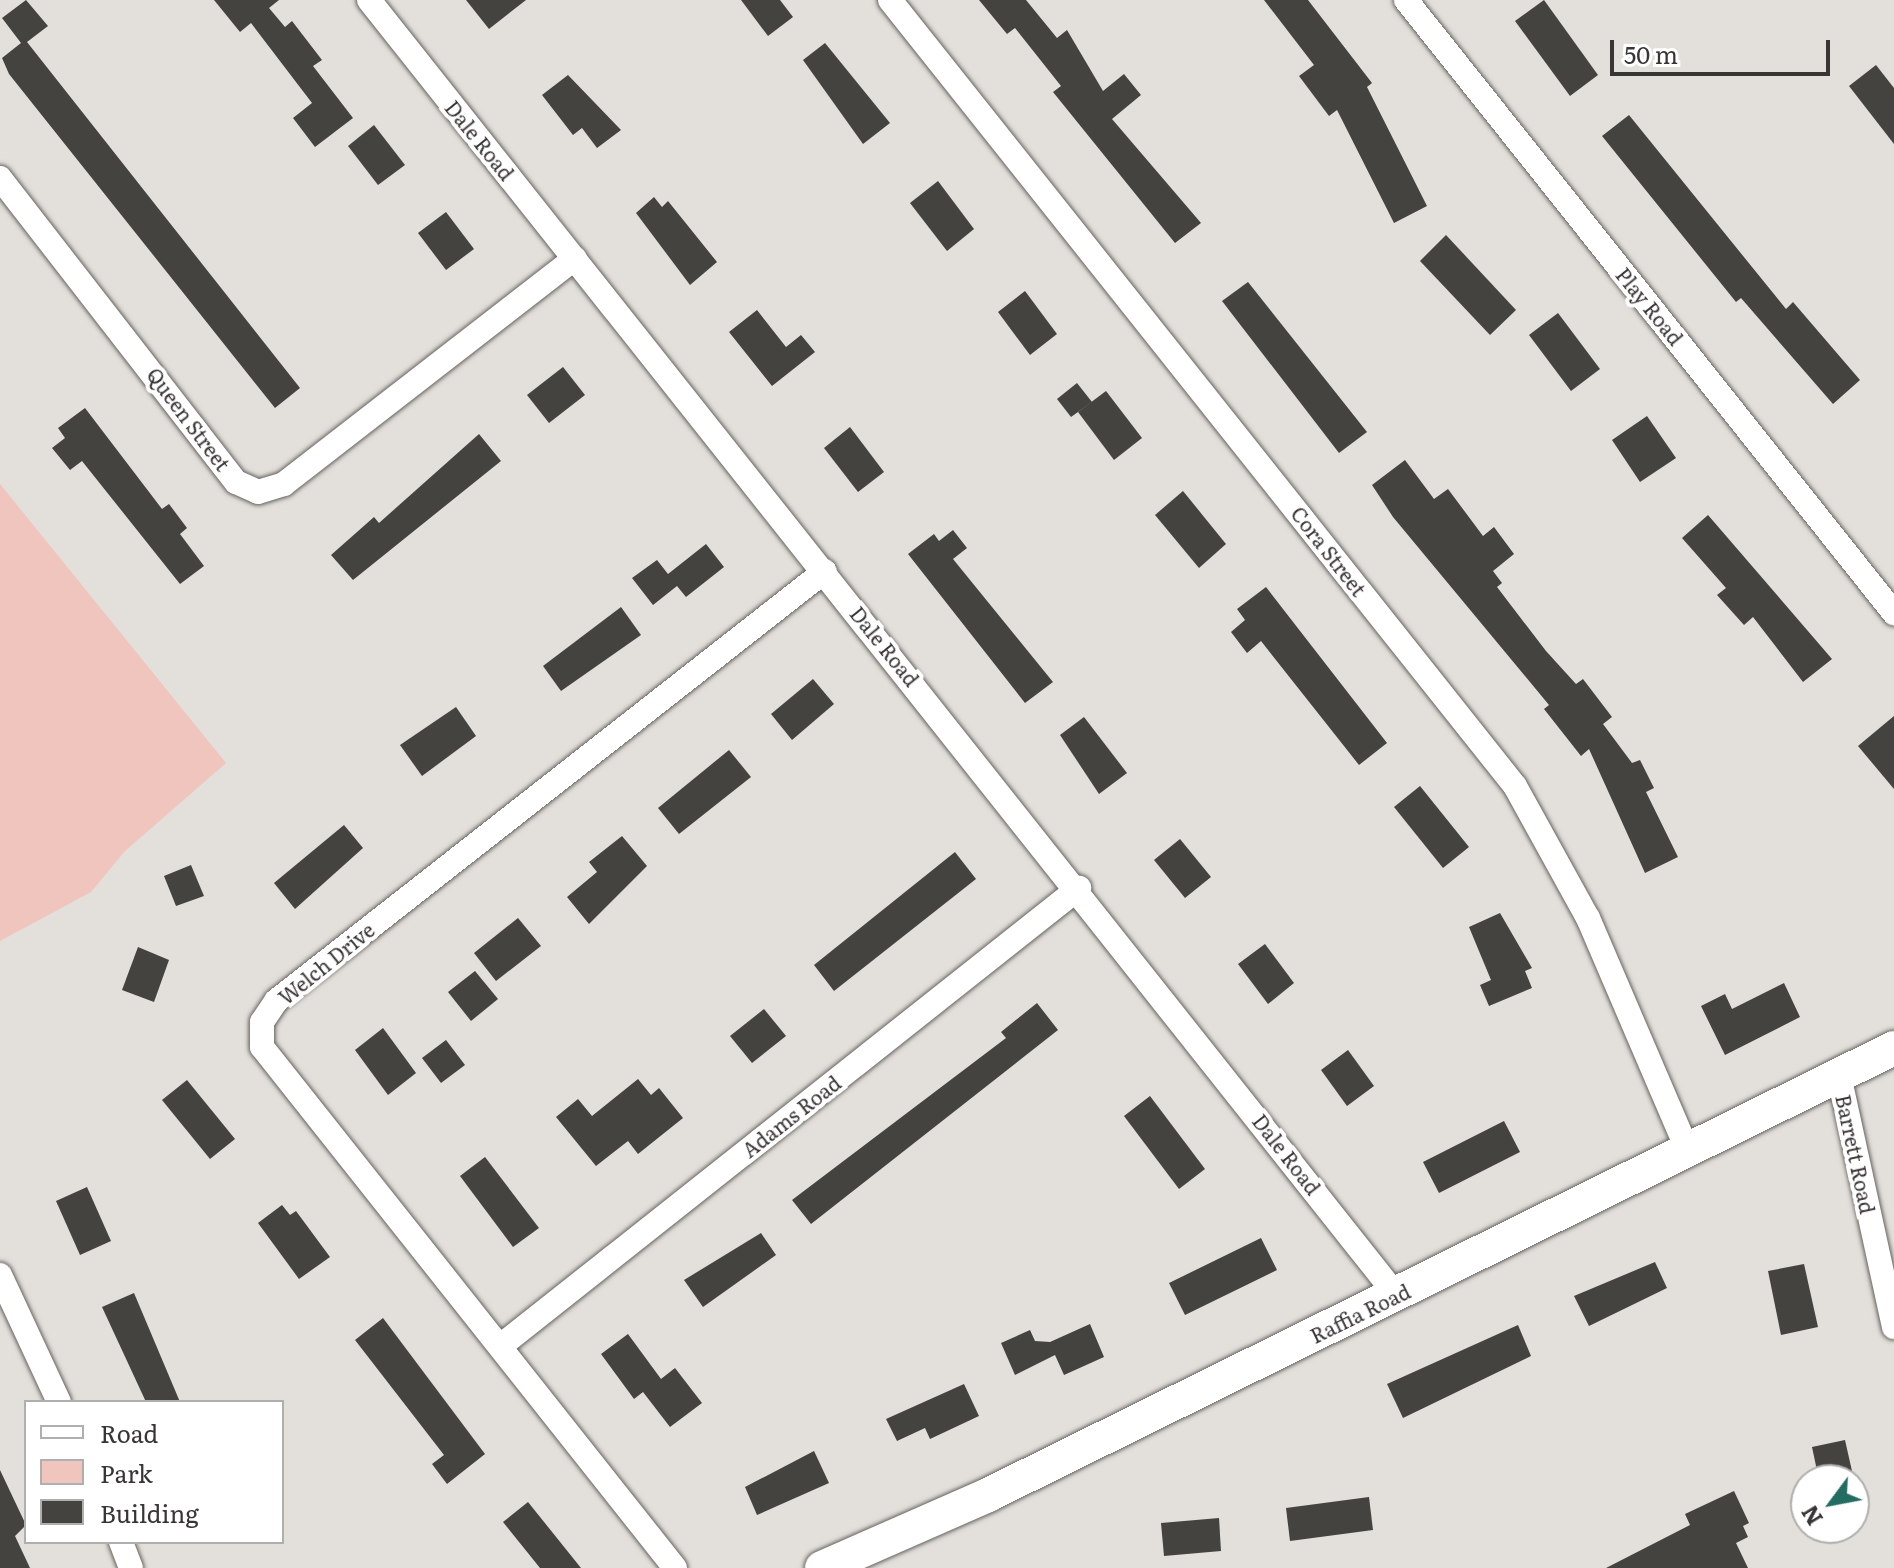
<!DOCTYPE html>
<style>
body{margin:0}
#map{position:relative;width:1894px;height:1568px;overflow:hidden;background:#e3dfdb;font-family:Literata,serif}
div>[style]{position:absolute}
.green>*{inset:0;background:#efc5bd}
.building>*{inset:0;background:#44433f}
.roads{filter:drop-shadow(0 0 2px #66635f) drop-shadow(0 0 2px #66635f)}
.minor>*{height:24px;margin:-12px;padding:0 12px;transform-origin:12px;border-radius:12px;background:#fff}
.secondary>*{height:34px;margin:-17px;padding:0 17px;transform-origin:17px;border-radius:17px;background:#fff}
span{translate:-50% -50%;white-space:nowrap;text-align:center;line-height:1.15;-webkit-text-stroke:8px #fff;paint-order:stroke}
.street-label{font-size:20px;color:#373634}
.legend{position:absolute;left:24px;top:1400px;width:260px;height:144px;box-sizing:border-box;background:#fff;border:2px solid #afafae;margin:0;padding:10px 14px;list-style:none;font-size:24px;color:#373634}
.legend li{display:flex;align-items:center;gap:16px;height:40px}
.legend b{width:40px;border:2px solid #afafae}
.north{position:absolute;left:1790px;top:1464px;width:80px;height:80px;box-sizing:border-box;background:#fff;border:2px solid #afafae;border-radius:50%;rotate:238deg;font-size:22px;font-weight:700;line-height:32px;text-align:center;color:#373634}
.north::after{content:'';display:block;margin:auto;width:28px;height:36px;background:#246c62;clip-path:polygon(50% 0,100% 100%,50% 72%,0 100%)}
.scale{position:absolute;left:1610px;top:40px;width:220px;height:36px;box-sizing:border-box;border:4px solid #373634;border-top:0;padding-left:10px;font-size:24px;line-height:28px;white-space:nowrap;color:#373634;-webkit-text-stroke:6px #fff;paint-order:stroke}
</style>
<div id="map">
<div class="green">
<div style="clip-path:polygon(0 484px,226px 763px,125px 851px,91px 892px,0 941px)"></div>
</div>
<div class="building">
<div style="clip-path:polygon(26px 0,48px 26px,27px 42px,300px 388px,275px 408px,9px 74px,2px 58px,21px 43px,2px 18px)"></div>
<div style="clip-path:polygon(214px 0,279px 0,269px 8px,285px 27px,292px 21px,322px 60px,313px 66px,353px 118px,315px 147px,293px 118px,312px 103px,251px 23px,240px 32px)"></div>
<div style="clip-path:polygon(466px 0,526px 0,489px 29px)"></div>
<div style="clip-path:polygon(741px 0,780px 0,793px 17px,768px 36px)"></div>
<div style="clip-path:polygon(979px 0,1026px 0,1057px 38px,1067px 30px,1103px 91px,1124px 74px,1141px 95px,1112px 119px,1201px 223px,1175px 243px,1053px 92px,1061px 86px,1015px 28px,1007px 34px)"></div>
<div style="clip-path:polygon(1264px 0,1308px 0,1372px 83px,1367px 87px,1427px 206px,1394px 223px,1337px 110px,1329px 116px,1299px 76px,1314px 65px)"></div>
<div style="clip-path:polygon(1544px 0,1598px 75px,1570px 96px,1515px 21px)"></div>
<div style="clip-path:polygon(825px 43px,890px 123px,863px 144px,803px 60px)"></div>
<div style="clip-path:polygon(1876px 65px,1894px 88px,1894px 144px,1849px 86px)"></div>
<div style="clip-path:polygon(568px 75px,621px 130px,597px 148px,582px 128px,573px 135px,542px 95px)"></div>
<div style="clip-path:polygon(1629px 115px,1786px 309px,1793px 302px,1860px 380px,1833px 404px,1741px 298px,1736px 302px,1602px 136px)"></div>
<div style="clip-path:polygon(374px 125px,405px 165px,378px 185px,348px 146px)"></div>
<div style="clip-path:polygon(938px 181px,974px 229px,947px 251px,910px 203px)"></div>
<div style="clip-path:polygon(654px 197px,662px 207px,668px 201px,717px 262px,690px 285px,636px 213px)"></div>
<div style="clip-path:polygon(446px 212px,474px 249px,446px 270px,418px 233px)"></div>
<div style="clip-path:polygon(1446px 235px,1516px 310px,1490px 335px,1420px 261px)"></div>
<div style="clip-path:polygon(1248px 282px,1367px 432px,1339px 453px,1222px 301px)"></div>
<div style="clip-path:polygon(1025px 291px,1057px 334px,1030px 355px,998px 312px)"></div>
<div style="clip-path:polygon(757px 310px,786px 347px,801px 335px,815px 352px,772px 386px,729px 332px)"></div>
<div style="clip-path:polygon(1558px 313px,1600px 369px,1571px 391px,1529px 335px)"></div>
<div style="clip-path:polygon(563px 367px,585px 395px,549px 423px,527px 395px)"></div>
<div style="clip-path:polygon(1077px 383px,1092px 402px,1071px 417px,1057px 399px)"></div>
<div style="clip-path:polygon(1106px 391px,1142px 438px,1114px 460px,1078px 412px)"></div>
<div style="clip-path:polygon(85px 408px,162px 509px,169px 504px,187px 528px,180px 534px,204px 566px,180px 584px,82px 461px,70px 470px,52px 448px,65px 438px,58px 428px)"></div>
<div style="clip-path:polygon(1647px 416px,1676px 458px,1640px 482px,1612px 440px)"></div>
<div style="clip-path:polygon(850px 427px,884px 472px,858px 492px,824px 448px)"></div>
<div style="clip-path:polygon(479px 434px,501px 461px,353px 580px,331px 555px,374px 517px,379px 523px)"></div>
<div style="clip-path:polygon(1405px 460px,1434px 499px,1448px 489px,1483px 536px,1494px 527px,1514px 554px,1493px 571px,1502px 583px,1497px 587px,1546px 651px,1576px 684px,1583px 679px,1612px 717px,1603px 724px,1632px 763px,1640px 760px,1654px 788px,1646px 792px,1678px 857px,1645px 873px,1589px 749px,1581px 756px,1544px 709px,1549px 705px,1393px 517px,1372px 485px)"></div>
<div style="clip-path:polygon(1183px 491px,1226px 544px,1199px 568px,1155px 515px)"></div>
<div style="clip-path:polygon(1708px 515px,1832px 659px,1803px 682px,1753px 617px,1744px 625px,1717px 595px,1726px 588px,1682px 538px)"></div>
<div style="clip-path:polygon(953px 530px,967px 548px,953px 559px,1053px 682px,1025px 703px,908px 554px,934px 534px,939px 541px)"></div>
<div style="clip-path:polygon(706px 544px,724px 567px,686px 597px,677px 586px,653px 605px,632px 578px,657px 560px,668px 574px)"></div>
<div style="clip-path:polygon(1266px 587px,1387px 743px,1359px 765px,1261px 641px,1247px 653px,1231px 632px,1245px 620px,1237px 609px)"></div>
<div style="clip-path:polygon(621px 607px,641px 635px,561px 691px,543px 666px)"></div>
<div style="clip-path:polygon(813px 679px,834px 704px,792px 740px,771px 714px)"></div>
<div style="clip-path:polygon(456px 707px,476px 736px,422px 776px,400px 745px)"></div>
<div style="clip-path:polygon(1894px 716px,1894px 789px,1858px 746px)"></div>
<div style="clip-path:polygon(1084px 717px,1127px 773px,1099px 794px,1060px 735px)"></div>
<div style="clip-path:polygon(729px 750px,751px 777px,679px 834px,658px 808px)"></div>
<div style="clip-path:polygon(1420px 786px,1469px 847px,1443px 868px,1394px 807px)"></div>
<div style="clip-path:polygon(344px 825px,363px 848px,295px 909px,274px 883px)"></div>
<div style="clip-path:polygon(622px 836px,647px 866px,589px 924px,567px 897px,597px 872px,589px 862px)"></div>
<div style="clip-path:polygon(1180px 839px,1211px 877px,1185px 898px,1154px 860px)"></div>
<div style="clip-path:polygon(955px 852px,976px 879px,834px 991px,814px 965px)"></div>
<div style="clip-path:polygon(191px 865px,204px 896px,176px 906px,164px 876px)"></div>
<div style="clip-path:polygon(1500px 913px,1532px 968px,1525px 971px,1532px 988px,1489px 1006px,1480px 985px,1491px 980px,1469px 927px)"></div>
<div style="clip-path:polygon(518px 918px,541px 946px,496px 981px,474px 953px)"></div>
<div style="clip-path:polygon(1265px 944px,1294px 983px,1268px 1004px,1238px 964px)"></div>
<div style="clip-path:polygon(138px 947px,169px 960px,154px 1002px,122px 990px)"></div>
<div style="clip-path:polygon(475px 971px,498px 999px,471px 1021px,448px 992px)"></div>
<div style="clip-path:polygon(1784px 983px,1800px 1017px,1725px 1055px,1701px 1006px,1725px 994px,1732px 1009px)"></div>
<div style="clip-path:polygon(1037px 1003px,1058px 1030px,811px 1224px,792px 1200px,1006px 1038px,1001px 1032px)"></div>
<div style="clip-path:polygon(764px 1009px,786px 1036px,752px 1063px,730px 1036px)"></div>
<div style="clip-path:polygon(383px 1028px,416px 1073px,388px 1095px,355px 1050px)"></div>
<div style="clip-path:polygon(446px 1040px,465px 1065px,441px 1083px,422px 1058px)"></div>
<div style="clip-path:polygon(1348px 1050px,1374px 1086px,1347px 1106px,1321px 1070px)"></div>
<div style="clip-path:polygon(638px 1079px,651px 1095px,659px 1088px,683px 1118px,638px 1154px,628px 1141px,596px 1166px,556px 1117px,578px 1099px,592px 1116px)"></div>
<div style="clip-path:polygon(187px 1080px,235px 1139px,210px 1159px,162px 1100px)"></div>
<div style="clip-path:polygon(1150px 1096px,1205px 1169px,1179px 1189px,1124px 1116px)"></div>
<div style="clip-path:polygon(1504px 1121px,1520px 1152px,1439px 1193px,1423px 1162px)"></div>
<div style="clip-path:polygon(485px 1157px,539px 1228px,513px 1247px,460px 1176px)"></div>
<div style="clip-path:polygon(87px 1187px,111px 1241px,80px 1255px,56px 1201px)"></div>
<div style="clip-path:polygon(282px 1205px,290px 1215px,296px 1211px,330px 1257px,299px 1279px,258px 1223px)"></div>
<div style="clip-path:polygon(761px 1233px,776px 1255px,703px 1307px,684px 1280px)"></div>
<div style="clip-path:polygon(1261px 1238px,1277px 1270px,1185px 1315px,1169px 1283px)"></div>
<div style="clip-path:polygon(1655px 1262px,1667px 1288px,1589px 1326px,1574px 1296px)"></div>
<div style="clip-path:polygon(1804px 1264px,1818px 1327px,1781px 1335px,1768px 1271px)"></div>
<div style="clip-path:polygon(134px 1293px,180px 1402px,146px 1402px,102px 1307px)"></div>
<div style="clip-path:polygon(383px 1318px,485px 1454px,447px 1484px,432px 1464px,444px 1455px,355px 1340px)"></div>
<div style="clip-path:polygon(1090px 1324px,1104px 1357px,1064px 1375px,1055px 1355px,1015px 1375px,1001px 1343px,1030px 1330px,1035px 1341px,1050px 1342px)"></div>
<div style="clip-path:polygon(1518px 1325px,1531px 1356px,1403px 1418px,1387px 1384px)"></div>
<div style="clip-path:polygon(628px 1334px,661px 1379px,675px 1368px,702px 1403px,670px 1427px,643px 1392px,634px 1399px,601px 1354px)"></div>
<div style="clip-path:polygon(964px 1384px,979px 1416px,930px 1439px,925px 1428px,897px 1441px,886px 1419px)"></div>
<div style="clip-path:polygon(1845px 1440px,1854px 1480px,1819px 1480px,1812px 1447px)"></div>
<div style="clip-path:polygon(814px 1451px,829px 1483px,757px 1515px,745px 1487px)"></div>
<div style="clip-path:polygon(0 1470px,26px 1525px,15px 1536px,30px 1568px,0 1568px)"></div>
<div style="clip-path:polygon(1734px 1491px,1749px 1523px,1743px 1526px,1748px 1537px,1736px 1543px,1748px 1568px,1606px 1568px,1690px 1525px,1685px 1514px)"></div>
<div style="clip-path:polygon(1369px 1497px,1373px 1530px,1290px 1541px,1286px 1508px)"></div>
<div style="clip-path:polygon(528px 1502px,581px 1568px,540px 1568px,503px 1522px)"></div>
<div style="clip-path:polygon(1219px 1518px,1221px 1551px,1164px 1556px,1161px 1523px)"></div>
</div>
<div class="roads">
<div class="minor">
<div style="left:369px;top:0;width:1653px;rotate:51.58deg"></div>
<div style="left:890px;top:0;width:1004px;rotate:51.51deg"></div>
<div style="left:1515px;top:786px;width:151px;rotate:61.1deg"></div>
<div style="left:1588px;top:918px;width:254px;rotate:66.8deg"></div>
<div style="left:1406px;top:0;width:784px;rotate:51.48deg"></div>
<div style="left:0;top:178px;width:385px;rotate:52.2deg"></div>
<div style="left:236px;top:482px;width:24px;rotate:24deg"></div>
<div style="left:258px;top:492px;width:27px;rotate:-17deg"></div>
<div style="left:284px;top:484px;width:368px;rotate:-37.8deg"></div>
<div style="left:1839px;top:1075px;width:258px;rotate:77.7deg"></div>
<div style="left:0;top:1275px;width:140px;rotate:65.1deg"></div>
<div style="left:503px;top:1344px;width:735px;rotate:-38.37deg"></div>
<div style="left:121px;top:1542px;width:28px;rotate:69deg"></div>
<div style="left:675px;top:1568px;width:665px;rotate:-128.4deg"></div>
<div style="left:262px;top:1047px;width:25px;rotate:-90deg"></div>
<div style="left:262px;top:1022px;width:25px;rotate:-56deg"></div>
<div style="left:276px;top:1001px;width:697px;rotate:-38.07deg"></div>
</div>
<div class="secondary">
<div style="left:822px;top:1568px;width:181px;rotate:-23.7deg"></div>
<div style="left:988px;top:1495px;width:1010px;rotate:-26.26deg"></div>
</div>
</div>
<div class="street-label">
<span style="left:480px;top:140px;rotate:51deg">Dale Road</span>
<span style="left:1650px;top:306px;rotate:51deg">Play Road</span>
<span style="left:189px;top:419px;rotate:53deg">Queen Street</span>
<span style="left:1329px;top:551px;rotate:52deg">Cora Street</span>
<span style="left:885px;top:646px;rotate:51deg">Dale Road</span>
<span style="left:326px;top:963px;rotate:-39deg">Welch Drive</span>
<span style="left:791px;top:1116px;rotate:-38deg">Adams Road</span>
<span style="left:1287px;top:1154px;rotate:52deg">Dale Road</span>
<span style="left:1856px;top:1154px;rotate:78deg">Barrett Road</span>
<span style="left:1360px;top:1313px;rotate:-26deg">Raffia Road</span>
</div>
<ul class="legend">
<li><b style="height:10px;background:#fff"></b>Road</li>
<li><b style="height:22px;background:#efc5bd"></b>Park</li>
<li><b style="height:22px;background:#44433f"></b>Building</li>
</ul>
<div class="north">N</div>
<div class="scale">50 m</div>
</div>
